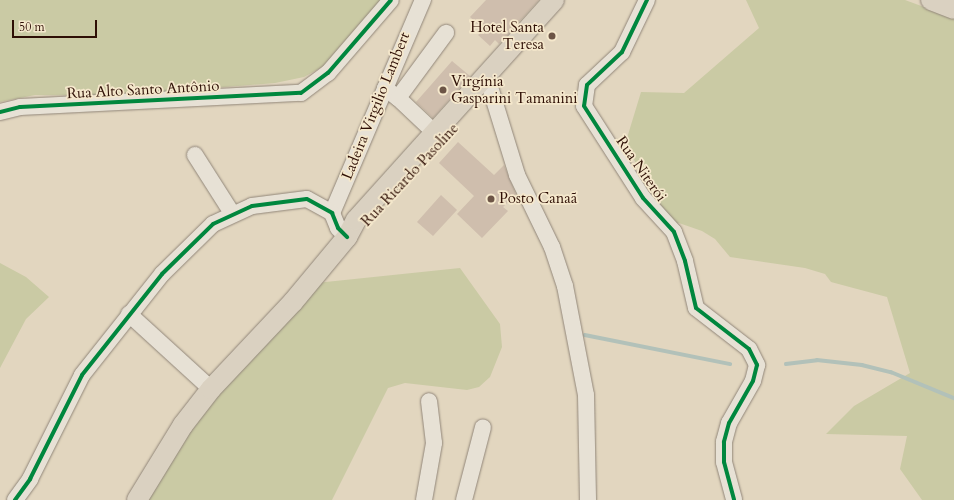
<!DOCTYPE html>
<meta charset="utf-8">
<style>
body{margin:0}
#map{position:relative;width:954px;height:500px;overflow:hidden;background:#e2d6bf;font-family:Cardo,serif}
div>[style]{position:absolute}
.green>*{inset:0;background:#cacaa4}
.stream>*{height:3.5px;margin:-1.75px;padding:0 1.75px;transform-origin:1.75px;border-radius:1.75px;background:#b2c1b9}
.building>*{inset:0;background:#cfbead}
.roads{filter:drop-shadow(0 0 1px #918679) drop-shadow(0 0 1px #918679)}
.minor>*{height:16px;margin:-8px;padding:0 8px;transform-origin:8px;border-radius:8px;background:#e7e1d5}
.major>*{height:20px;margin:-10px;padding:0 10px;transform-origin:10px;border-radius:10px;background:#dad1c1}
.cycleway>*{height:4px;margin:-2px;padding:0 2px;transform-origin:2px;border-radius:2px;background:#00873e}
.dots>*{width:11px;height:11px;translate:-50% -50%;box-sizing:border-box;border:2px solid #f5e8cc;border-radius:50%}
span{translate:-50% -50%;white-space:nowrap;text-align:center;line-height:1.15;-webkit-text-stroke:3.5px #f5e8cc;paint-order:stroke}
.poi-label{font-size:15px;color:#2e0f05}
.right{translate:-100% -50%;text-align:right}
.left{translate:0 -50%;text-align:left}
.street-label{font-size:15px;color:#2e0f05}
.scale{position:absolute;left:12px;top:20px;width:85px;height:18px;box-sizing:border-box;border:2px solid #2e0f05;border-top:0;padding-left:5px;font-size:12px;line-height:14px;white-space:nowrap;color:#2e0f05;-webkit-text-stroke:3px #f5e8cc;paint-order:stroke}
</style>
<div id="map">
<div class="green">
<div style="clip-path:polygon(0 0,388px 0,326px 65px,304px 77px,275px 83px,115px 96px,35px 95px,0 102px)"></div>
<div style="clip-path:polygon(746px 0,905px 0,954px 18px,954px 500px,922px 500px,900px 469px,907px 436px,826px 434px,854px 406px,910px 373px,887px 297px,831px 282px,825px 274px,805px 268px,730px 257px,715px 239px,702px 231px,679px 223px,671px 224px,630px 153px,627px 138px,641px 92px,684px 93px,759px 28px)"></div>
<div style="clip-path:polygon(0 263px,26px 277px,49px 297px,26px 319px,0 368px)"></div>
<div style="clip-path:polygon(460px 268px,500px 324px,502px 347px,490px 377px,479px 387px,467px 390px,405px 383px,388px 388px,332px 500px,146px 500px,180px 438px,316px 283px)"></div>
</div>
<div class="stream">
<div style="left:585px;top:335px;width:148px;rotate:11.3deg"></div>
<div style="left:786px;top:364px;width:31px;rotate:-7deg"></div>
<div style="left:817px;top:360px;width:45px;rotate:6.3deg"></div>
<div style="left:862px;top:365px;width:30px;rotate:14deg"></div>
<div style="left:891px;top:372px;width:68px;rotate:22.4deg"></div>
</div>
<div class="building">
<div style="clip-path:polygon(486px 0,539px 0,499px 44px,495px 40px,490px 46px,478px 35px,484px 30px,470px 17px)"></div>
<div style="clip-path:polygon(452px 61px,470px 76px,433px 118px,416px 102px)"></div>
<div style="clip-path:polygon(458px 142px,494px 175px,504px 165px,516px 194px,503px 207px,508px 211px,482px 238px,457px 214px,474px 196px,439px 163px)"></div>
<div style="clip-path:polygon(441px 195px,457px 210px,433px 236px,417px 222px)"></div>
</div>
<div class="roads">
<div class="minor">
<div style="left:647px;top:0;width:58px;rotate:115.7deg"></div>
<div style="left:622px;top:52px;width:48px;rotate:136.7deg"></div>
<div style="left:587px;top:85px;width:21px;rotate:98deg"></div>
<div style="left:584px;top:106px;width:109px;rotate:57.3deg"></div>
<div style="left:643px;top:198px;width:46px;rotate:47.6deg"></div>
<div style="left:674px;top:232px;width:31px;rotate:69deg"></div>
<div style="left:685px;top:261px;width:48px;rotate:76.8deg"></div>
<div style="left:696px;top:308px;width:67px;rotate:37.7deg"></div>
<div style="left:749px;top:349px;width:18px;rotate:63deg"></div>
<div style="left:757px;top:365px;width:16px;rotate:104deg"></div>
<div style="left:753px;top:381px;width:48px;rotate:119.7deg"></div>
<div style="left:729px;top:423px;width:20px;rotate:105deg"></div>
<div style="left:724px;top:442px;width:20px;rotate:90deg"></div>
<div style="left:724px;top:462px;width:39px;rotate:75deg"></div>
<div style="left:490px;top:87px;width:92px;rotate:72.9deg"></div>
<div style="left:517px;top:175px;width:80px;rotate:64.1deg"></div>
<div style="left:552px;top:247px;width:41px;rotate:71.6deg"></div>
<div style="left:565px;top:286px;width:111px;rotate:79.1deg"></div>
<div style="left:586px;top:395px;width:105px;rotate:88.9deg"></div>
<div style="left:385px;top:88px;width:16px;rotate:38deg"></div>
<div style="left:398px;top:98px;width:81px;rotate:-53.6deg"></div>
<div style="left:398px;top:98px;width:51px;rotate:43.4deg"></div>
<div style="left:0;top:112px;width:21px;rotate:-14deg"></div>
<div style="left:20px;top:107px;width:281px;rotate:-2.9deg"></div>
<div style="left:301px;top:93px;width:34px;rotate:-37deg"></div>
<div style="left:328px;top:73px;width:96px;rotate:-49.2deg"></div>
<div style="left:195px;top:155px;width:69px;rotate:57.5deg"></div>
<div style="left:332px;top:213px;width:232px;rotate:-66.9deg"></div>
<div style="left:129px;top:314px;width:111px;rotate:42.4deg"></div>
<div style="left:15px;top:500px;width:26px;rotate:-54deg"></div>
<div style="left:30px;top:479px;width:116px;rotate:-63.4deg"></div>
<div style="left:82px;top:375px;width:129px;rotate:-51.6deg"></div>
<div style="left:162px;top:274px;width:71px;rotate:-44.4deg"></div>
<div style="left:213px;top:224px;width:43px;rotate:-24.8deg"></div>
<div style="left:252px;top:206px;width:55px;rotate:-7.3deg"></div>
<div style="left:307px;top:199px;width:29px;rotate:29deg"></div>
<div style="left:332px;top:213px;width:16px;rotate:68deg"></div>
<div style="left:338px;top:228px;width:13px;rotate:45deg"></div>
<div style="left:424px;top:500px;width:58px;rotate:-80deg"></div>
<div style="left:434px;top:443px;width:42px;rotate:-96.8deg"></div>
<div style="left:464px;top:500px;width:75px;rotate:-75.4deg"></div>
</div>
<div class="major">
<div style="left:931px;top:0;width:25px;rotate:21deg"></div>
<div style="left:137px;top:500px;width:88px;rotate:-58.5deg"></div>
<div style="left:183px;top:425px;width:46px;rotate:-52.1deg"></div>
<div style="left:211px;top:389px;width:120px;rotate:-46.7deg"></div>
<div style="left:293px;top:302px;width:85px;rotate:-50.3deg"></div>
<div style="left:347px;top:237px;width:19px;rotate:-62deg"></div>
<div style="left:356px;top:220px;width:296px;rotate:-48deg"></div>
</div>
</div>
<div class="cycleway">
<div style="left:647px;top:0;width:58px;rotate:115.7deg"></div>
<div style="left:622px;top:52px;width:48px;rotate:136.7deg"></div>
<div style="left:587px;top:85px;width:21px;rotate:98deg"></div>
<div style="left:584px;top:106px;width:109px;rotate:57.3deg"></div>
<div style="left:643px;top:198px;width:46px;rotate:47.6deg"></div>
<div style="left:674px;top:232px;width:31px;rotate:69deg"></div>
<div style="left:685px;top:261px;width:48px;rotate:76.8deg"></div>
<div style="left:696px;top:308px;width:67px;rotate:37.7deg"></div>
<div style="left:749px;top:349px;width:18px;rotate:63deg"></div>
<div style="left:757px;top:365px;width:16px;rotate:104deg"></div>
<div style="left:753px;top:381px;width:48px;rotate:119.7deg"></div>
<div style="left:729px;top:423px;width:20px;rotate:105deg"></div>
<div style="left:724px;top:442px;width:20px;rotate:90deg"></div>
<div style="left:724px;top:462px;width:39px;rotate:75deg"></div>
<div style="left:0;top:112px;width:21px;rotate:-14deg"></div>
<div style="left:20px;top:107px;width:281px;rotate:-2.9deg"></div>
<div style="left:301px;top:93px;width:34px;rotate:-37deg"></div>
<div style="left:328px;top:73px;width:96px;rotate:-49.2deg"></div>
<div style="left:15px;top:500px;width:26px;rotate:-54deg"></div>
<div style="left:30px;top:479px;width:116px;rotate:-63.4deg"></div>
<div style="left:82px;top:375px;width:129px;rotate:-51.6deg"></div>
<div style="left:162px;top:274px;width:71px;rotate:-44.4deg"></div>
<div style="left:213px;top:224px;width:43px;rotate:-24.8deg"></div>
<div style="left:252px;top:206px;width:55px;rotate:-7.3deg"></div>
<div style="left:307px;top:199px;width:29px;rotate:29deg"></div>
<div style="left:332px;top:213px;width:16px;rotate:68deg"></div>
<div style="left:338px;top:228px;width:13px;rotate:45deg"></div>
</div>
<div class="dots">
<div style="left:552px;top:36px;background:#6d5546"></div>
<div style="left:443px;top:90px;background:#6d5546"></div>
<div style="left:491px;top:199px;background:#6d5546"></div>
</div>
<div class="poi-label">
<span class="right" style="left:544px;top:36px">Hotel Santa<br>Teresa</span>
<span class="left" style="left:451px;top:90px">Virgínia<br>Gasparini Tamanini</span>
<span class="left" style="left:499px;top:199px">Posto Canaã</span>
</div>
<div class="street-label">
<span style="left:143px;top:90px;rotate:-3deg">Rua Alto Santo Antônio</span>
<span style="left:376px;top:106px;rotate:-68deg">Ladeira Virgilio Lambert</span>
<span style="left:641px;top:169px;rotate:55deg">Rua Niterói</span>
<span style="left:410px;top:175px;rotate:-47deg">Rua Ricardo Pasoline</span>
</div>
<div class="scale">50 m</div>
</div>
